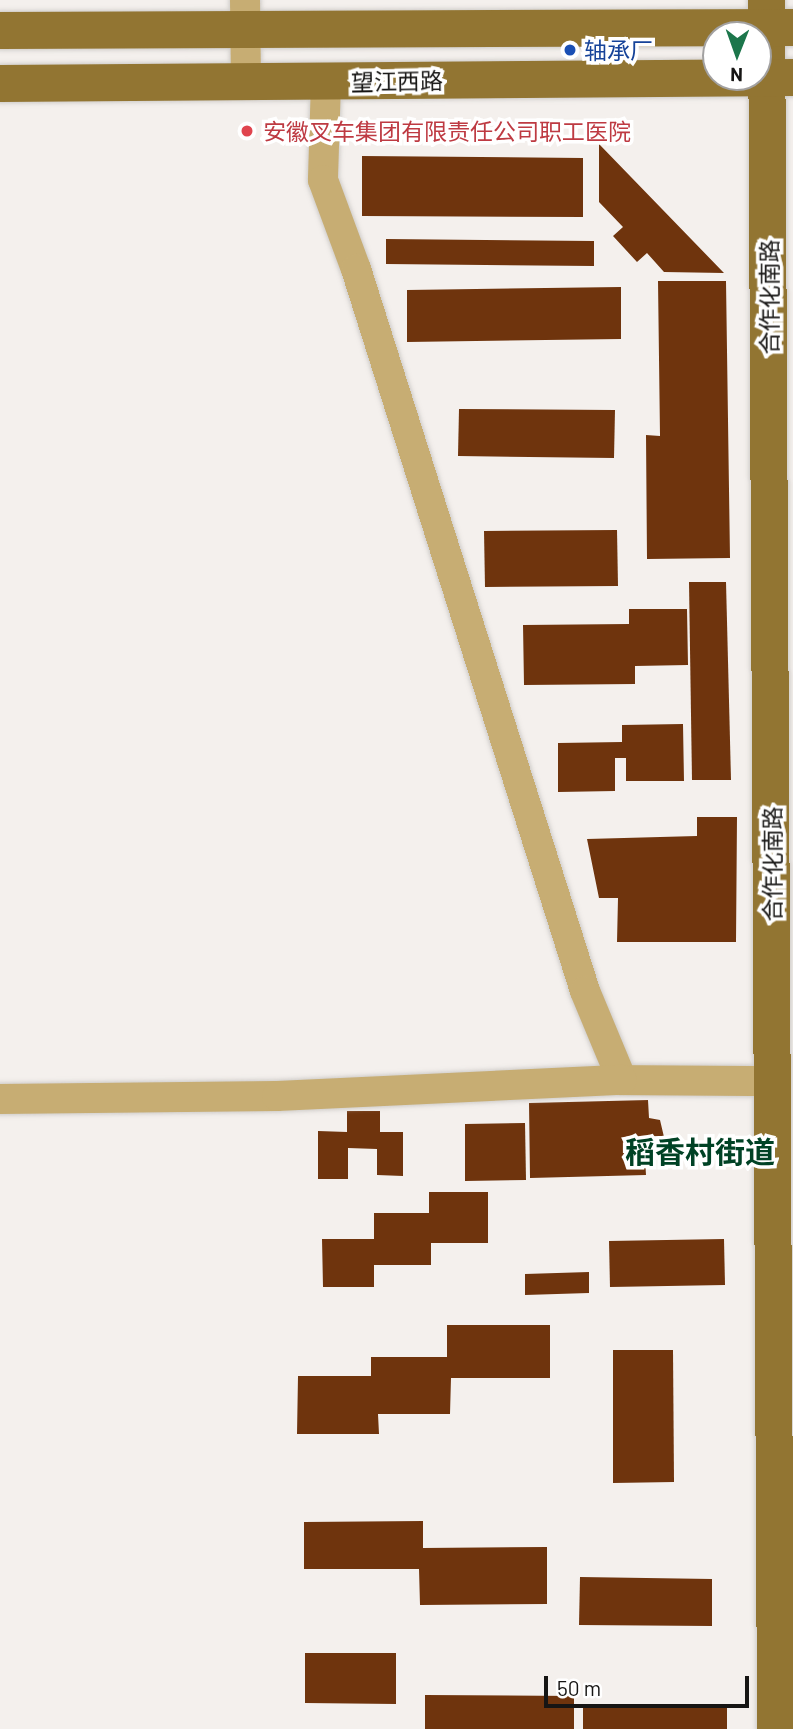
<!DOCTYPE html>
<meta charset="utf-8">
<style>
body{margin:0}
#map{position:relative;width:793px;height:1729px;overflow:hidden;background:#f4f0ed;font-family:Barlow,"Noto Sans SC",sans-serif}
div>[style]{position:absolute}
.building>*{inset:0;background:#6f340d}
.roads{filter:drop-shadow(0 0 2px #d0cdca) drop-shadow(0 0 2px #d0cdca)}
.minor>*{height:30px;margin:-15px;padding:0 15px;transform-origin:15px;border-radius:15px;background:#c7ad73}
.major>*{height:37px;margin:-18.5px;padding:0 18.5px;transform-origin:18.5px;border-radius:18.5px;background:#927532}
.dots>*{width:19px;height:19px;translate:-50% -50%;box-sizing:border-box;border:4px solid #fff;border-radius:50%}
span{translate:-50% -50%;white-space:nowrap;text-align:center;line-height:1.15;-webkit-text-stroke:7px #fff;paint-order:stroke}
.transit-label{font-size:23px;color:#164399}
.left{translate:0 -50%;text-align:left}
.street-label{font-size:23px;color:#161514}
.health-label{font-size:23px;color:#be3a42}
.district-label{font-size:30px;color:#004225;font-weight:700}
.north{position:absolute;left:702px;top:21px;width:70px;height:70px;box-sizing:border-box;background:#fff;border:2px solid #a2a1a1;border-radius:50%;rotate:181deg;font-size:19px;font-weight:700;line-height:28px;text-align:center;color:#161514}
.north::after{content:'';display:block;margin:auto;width:24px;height:32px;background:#1c764b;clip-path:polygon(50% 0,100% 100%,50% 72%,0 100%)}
.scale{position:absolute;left:544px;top:1676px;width:205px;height:32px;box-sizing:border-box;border:4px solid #161514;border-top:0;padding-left:9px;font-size:21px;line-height:24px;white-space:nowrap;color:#161514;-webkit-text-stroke:5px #fff;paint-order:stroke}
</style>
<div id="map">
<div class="building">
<div style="clip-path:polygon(599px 144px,724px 273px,664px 272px,647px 253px,637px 262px,613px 236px,623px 227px,599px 202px)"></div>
<div style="clip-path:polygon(362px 156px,583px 158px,583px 217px,362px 216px)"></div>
<div style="clip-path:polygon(386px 239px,594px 241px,594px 266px,386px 264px)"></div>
<div style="clip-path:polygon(658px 281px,726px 281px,730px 558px,647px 559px,646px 435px,660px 436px)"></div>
<div style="clip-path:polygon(621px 287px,621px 339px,407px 342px,407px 290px)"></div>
<div style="clip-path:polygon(459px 409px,615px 410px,614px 458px,458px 456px)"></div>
<div style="clip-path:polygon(617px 530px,618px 586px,485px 587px,484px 531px)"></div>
<div style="clip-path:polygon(689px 582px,726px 582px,731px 780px,692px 780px)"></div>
<div style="clip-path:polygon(629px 609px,687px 609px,688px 665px,635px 666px,635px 684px,524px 685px,523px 625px,629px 624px)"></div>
<div style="clip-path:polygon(683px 724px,684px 781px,626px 781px,626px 758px,615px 758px,615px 791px,558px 792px,558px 743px,622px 742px,622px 725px)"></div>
<div style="clip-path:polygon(697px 817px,737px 817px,736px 942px,617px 942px,618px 898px,599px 898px,587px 839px,697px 836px)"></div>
<div style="clip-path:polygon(648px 1100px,649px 1118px,660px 1120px,664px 1137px,658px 1159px,645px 1159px,646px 1175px,530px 1178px,529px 1103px)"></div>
<div style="clip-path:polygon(347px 1111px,380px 1111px,380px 1132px,403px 1132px,403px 1176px,377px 1175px,377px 1149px,348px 1148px,348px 1179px,318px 1179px,318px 1131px,347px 1132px)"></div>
<div style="clip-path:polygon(525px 1123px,526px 1180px,465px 1181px,465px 1124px)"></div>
<div style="clip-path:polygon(429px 1192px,488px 1192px,488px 1243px,431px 1243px,431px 1265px,374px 1265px,374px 1287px,323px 1287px,322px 1239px,374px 1239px,374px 1213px,429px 1213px)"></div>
<div style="clip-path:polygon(724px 1239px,725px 1285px,610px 1287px,609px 1241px)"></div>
<div style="clip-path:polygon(589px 1272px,589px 1293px,525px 1295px,525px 1274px)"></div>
<div style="clip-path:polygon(447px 1325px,550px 1325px,550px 1378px,451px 1378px,450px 1414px,378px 1414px,379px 1434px,297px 1434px,298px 1376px,371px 1376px,371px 1357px,447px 1357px)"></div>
<div style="clip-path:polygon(613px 1350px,673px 1350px,674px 1482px,613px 1483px)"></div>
<div style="clip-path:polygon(423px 1521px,423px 1548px,547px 1547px,547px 1604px,420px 1605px,419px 1569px,304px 1569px,304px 1522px)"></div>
<div style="clip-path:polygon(580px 1577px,712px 1579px,712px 1626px,579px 1625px)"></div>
<div style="clip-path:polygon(305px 1653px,396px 1653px,396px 1704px,305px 1703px)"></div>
<div style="clip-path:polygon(425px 1695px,574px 1696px,574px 1729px,425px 1729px)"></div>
<div style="clip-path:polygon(727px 1705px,727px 1729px,583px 1729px,583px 1706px)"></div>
</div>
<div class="roads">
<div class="minor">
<div style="left:245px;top:0;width:83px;rotate:89.3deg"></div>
<div style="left:326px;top:82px;width:98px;rotate:91.8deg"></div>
<div style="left:323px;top:180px;width:95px;rotate:69.7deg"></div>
<div style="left:356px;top:269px;width:757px;rotate:72.4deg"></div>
<div style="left:585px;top:991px;width:96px;rotate:67.4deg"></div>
<div style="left:622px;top:1080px;width:150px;rotate:0.4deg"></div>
<div style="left:0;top:1099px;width:277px;rotate:-0.6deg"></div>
<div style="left:277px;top:1096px;width:345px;rotate:-2.7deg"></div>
</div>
<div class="major">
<div style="left:766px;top:0;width:1729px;rotate:89.7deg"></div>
<div style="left:0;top:30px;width:792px;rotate:-0.22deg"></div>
<div style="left:0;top:83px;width:793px;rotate:-0.43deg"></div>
</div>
</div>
<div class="dots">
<div style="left:570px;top:50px;background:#1a4fb4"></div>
<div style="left:247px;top:131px;background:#e0444e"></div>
</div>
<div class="transit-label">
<span class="left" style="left:584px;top:50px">轴承厂</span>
</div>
<div class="street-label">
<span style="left:397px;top:81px;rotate:-1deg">望江西路</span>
<span style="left:769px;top:297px;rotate:-90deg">合作化南路</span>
<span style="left:772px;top:864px;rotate:-90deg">合作化南路</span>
</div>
<div class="health-label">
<span class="left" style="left:263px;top:131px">安徽叉车集团有限责任公司职工医院</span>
</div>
<div class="district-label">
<span style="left:700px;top:1151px">稻香村街道</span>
</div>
<div class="north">N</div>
<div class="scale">50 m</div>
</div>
